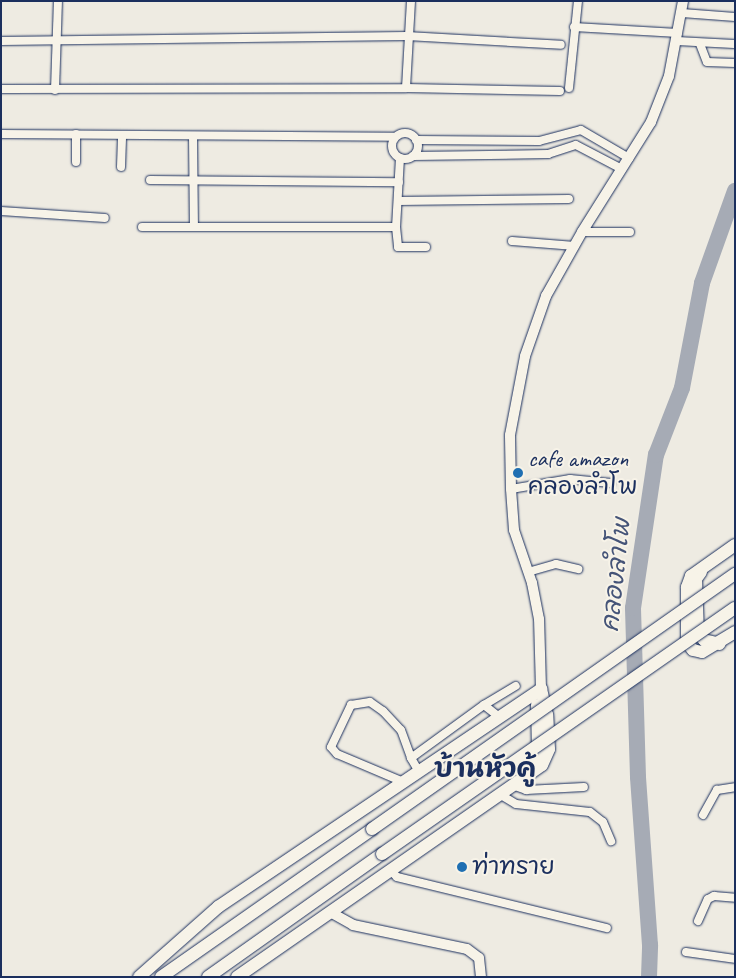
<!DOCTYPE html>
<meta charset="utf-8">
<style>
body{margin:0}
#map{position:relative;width:736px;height:978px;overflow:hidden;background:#eeebe2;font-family:Caveat,"Playpen Sans Thai",sans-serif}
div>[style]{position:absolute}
.river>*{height:16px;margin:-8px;padding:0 8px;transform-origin:8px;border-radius:8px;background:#a6abb5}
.roads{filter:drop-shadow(0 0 1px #1b2f5e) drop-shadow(0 0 1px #1b2f5e)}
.minor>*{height:8px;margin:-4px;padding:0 4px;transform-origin:4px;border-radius:4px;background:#f7f3e8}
.minor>.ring{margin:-4px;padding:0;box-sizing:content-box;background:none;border:8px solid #f7f3e8;border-radius:50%}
.tertiary>*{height:10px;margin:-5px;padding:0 5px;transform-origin:5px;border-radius:5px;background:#f7f3e8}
.primary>*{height:12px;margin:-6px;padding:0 6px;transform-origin:6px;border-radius:6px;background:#f7f3e8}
.bridges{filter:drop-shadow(0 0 1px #1b2f5e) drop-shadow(0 0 1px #1b2f5e)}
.primary-bridge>*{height:12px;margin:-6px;padding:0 6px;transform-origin:6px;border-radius:6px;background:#f7f3e8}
.dots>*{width:14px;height:14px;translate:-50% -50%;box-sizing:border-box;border:2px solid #f7f3e8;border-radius:50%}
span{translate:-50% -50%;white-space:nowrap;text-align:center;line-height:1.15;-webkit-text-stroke:4px #f7f3e8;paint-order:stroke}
.poi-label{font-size:24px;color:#1b2f5e}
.left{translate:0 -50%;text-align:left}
.water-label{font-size:25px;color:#455478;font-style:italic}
.quarter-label{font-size:26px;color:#1b2f5e;font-weight:700}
.frame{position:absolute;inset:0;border:2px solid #1b2f5e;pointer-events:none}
</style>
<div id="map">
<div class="river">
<div style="left:649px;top:977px;width:32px;rotate:-88deg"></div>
<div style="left:650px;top:945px;width:168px;rotate:-94.1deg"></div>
<div style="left:638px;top:777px;width:169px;rotate:-91.7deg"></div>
<div style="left:633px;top:608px;width:155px;rotate:-81.5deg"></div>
<div style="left:656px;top:455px;width:72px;rotate:-68.8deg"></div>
<div style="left:682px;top:388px;width:107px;rotate:-79.2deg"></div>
<div style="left:702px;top:283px;width:98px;rotate:-70.3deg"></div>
</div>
<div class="roads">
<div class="minor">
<div style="left:411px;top:1px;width:87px;rotate:93.3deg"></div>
<div style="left:406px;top:88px;width:154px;rotate:1.1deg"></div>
<div style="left:682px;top:13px;width:53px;rotate:4.3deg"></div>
<div style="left:574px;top:27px;width:104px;rotate:3.3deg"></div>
<div style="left:1px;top:41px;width:406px;rotate:-0.7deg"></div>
<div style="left:407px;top:36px;width:154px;rotate:3.3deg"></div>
<div style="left:677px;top:41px;width:57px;rotate:3deg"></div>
<div style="left:700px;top:44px;width:19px;rotate:69deg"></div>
<div style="left:707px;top:62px;width:28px;rotate:2deg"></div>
<div style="left:569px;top:88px;width:87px;rotate:-84.1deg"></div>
<div style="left:1px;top:89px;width:405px;rotate:-0.1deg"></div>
<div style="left:55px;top:90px;width:89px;rotate:-88.1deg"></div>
<div class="ring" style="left:392px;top:133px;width:18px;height:18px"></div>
<div style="left:1px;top:134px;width:394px;rotate:0.4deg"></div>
<div style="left:76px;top:134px;width:28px;rotate:90deg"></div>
<div style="left:193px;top:136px;width:91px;rotate:89.4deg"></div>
<div style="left:416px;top:140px;width:123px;rotate:0.5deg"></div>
<div style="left:539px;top:141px;width:43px;rotate:-14.7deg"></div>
<div style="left:581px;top:130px;width:56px;rotate:30.3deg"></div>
<div style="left:413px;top:156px;width:135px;rotate:-0.8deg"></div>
<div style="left:548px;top:154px;width:29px;rotate:-18deg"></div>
<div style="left:576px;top:145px;width:52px;rotate:27.6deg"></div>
<div style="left:400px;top:158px;width:69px;rotate:93.3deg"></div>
<div style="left:396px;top:227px;width:20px;rotate:84deg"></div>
<div style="left:398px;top:247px;width:28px"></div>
<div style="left:121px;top:167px;width:32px;rotate:-88deg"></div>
<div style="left:150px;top:180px;width:249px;rotate:0.5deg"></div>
<div style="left:398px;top:201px;width:171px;rotate:-0.7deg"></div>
<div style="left:1px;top:211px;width:104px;rotate:3.9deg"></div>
<div style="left:142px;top:227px;width:254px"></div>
<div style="left:582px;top:232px;width:48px"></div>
<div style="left:512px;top:241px;width:63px;rotate:4.5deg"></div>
<div style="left:511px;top:489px;width:60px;rotate:-9.6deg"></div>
<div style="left:570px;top:479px;width:41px;rotate:5.6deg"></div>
<div style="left:528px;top:572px;width:29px;rotate:-16deg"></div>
<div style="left:556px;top:564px;width:23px;rotate:13deg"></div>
<div style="left:484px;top:705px;width:37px;rotate:-31deg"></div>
<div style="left:418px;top:770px;width:14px;rotate:-120deg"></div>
<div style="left:411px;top:758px;width:90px;rotate:-36deg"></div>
<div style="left:484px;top:705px;width:18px;rotate:38deg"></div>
<div style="left:401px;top:781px;width:69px;rotate:-157.1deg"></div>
<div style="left:337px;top:754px;width:9px;rotate:-131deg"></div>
<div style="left:331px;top:747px;width:47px;rotate:-64.5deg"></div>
<div style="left:351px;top:705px;width:19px;rotate:-9deg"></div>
<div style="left:370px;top:702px;width:16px;rotate:35deg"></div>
<div style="left:383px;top:711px;width:26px;rotate:47deg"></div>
<div style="left:401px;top:730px;width:30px;rotate:70deg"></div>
<div style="left:515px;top:786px;width:12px;rotate:20deg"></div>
<div style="left:526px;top:790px;width:58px;rotate:-3deg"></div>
<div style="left:501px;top:795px;width:17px;rotate:31deg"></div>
<div style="left:516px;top:804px;width:74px;rotate:6.2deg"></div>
<div style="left:590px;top:812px;width:16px;rotate:38deg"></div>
<div style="left:603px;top:822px;width:21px;rotate:67deg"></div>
<div style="left:703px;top:815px;width:29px;rotate:-61deg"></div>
<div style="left:717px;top:790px;width:18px;rotate:-9deg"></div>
<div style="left:391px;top:871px;width:8px;rotate:45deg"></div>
<div style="left:397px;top:877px;width:216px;rotate:13.7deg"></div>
<div style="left:698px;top:921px;width:24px;rotate:-66deg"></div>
<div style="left:708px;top:899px;width:7px;rotate:-27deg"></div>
<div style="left:714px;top:896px;width:21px;rotate:5deg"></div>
<div style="left:686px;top:952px;width:49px;rotate:8.1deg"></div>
</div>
<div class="tertiary">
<div style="left:541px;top:689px;width:70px;rotate:-91.6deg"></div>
<div style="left:539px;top:619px;width:37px;rotate:-101deg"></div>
<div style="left:532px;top:583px;width:56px;rotate:-108.8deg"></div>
<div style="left:514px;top:530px;width:41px;rotate:-94.2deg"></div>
<div style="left:511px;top:489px;width:54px;rotate:-91.1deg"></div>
<div style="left:510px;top:435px;width:80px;rotate:-79.2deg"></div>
<div style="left:525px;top:356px;width:64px;rotate:-70.7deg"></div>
<div style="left:546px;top:296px;width:73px;rotate:-60.6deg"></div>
<div style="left:582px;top:232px;width:130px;rotate:-57.9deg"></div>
<div style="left:651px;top:122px;width:49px;rotate:-68.6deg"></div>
<div style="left:669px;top:76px;width:76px;rotate:-79.4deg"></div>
<div style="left:330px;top:912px;width:26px;rotate:29deg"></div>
<div style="left:353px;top:925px;width:116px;rotate:11.9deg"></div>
<div style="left:467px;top:949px;width:15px;rotate:37deg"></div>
<div style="left:479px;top:958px;width:19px;rotate:84deg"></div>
</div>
<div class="primary">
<div style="left:735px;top:545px;width:54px;rotate:144.8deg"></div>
<div style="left:691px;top:576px;width:12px;rotate:110deg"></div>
<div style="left:687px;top:587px;width:56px;rotate:90deg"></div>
<div style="left:687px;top:643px;width:9px;rotate:49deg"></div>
<div style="left:693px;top:650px;width:9px;rotate:13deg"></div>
<div style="left:702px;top:652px;width:39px;rotate:-31deg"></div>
<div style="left:701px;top:572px;width:9px;rotate:126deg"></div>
<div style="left:696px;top:579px;width:54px;rotate:87.9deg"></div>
<div style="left:698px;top:633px;width:9px;rotate:49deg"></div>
<div style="left:704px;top:640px;width:16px;rotate:14deg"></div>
<div style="left:526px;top:775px;width:29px;rotate:-65deg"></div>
<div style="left:538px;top:749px;width:44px;rotate:-91.3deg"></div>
<div style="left:139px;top:977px;width:106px;rotate:-41.5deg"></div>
<div style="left:218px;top:907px;width:390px;rotate:-34deg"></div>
<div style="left:161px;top:977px;width:258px;rotate:-35deg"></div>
<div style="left:208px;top:977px;width:213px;rotate:-35.3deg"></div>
<div style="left:237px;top:977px;width:371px;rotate:-34.8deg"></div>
<div style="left:542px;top:765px;width:17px;rotate:-66deg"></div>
<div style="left:549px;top:749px;width:34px;rotate:-93deg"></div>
<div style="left:547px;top:715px;width:27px;rotate:-103deg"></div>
</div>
</div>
<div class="bridges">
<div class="primary-bridge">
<div style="left:372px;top:829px;width:444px;rotate:-35.1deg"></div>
<div style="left:382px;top:854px;width:430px;rotate:-34.9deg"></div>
</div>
</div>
<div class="dots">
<div style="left:518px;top:473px;background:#1f6fb2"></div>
<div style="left:462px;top:867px;background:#1f6fb2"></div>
</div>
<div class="poi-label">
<span class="left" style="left:528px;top:473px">cafe amazon<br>คลองลำโพ</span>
<span class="left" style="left:472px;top:867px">ท่าทราย</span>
</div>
<div class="water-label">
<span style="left:616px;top:575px;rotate:-84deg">คลองลำโพ</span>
</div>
<div class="quarter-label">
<span style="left:485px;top:769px">บ้านหัวคู้</span>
</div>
<div class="frame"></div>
</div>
